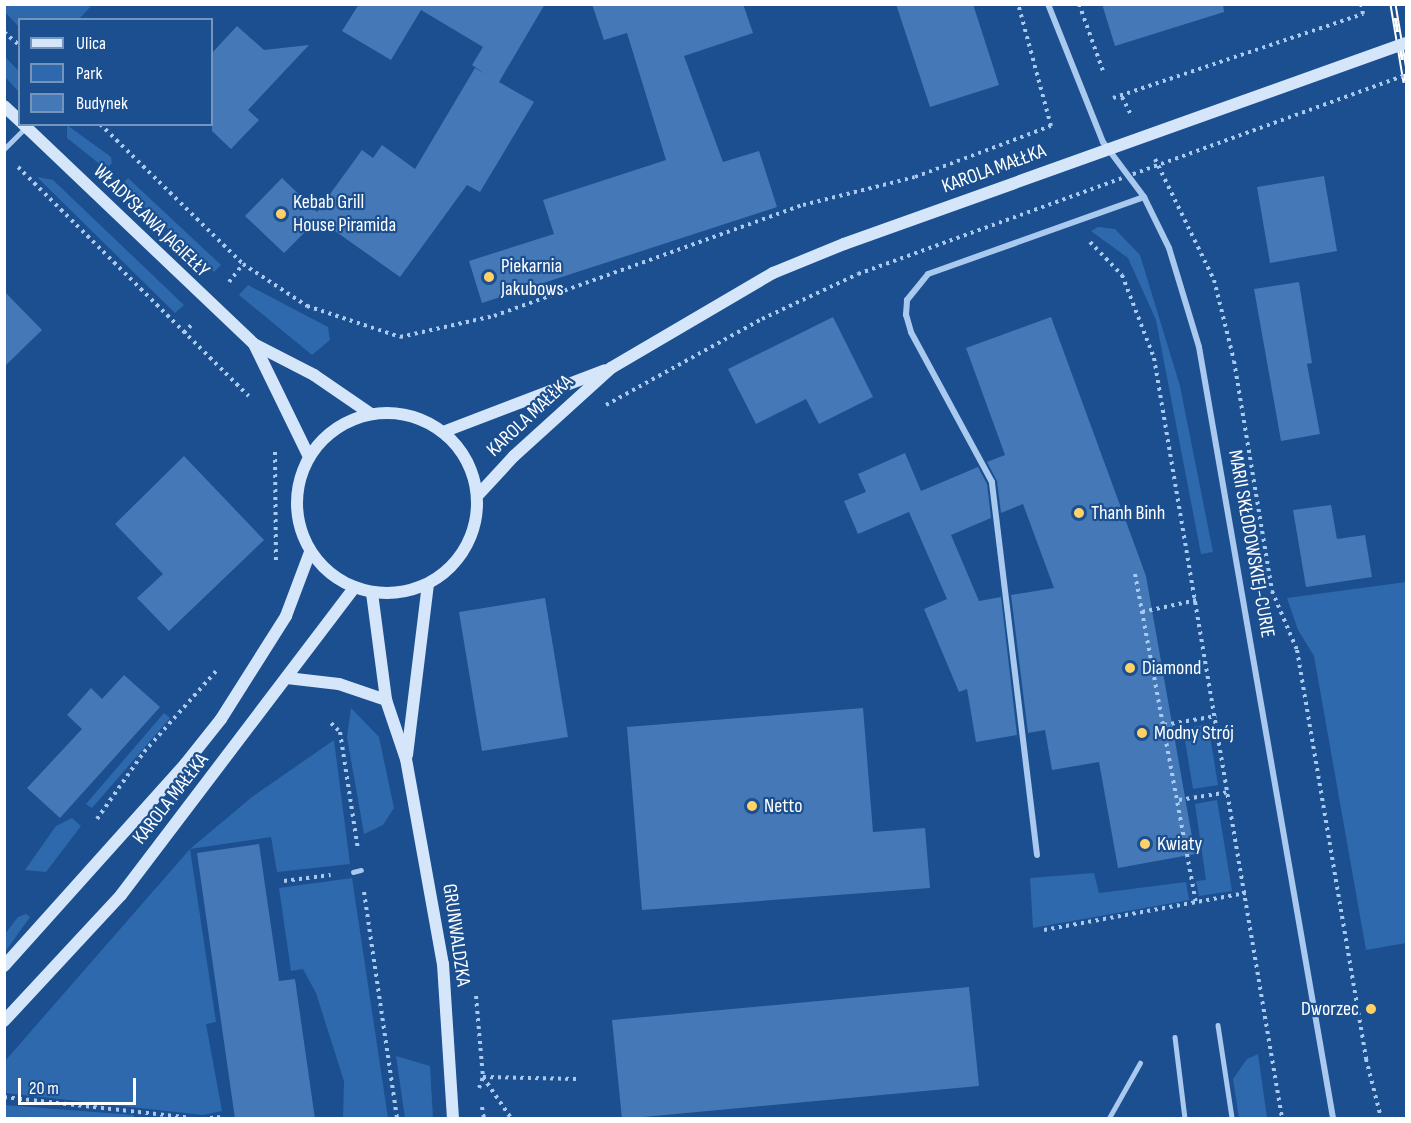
<!DOCTYPE html>
<meta charset="utf-8">
<style>
body{margin:0}
#map{position:relative;width:1411px;height:1123px;overflow:hidden;background:#1b4f8f;font-family:"Sofia Sans Condensed",sans-serif}
div>[style]{position:absolute}
.green>*{inset:0;background:#2e69ad}
.building>*{inset:0;background:#4478b7}
.path>*{height:4px;margin-top:-2px;transform-origin:0;background:repeating-linear-gradient(90deg,#a9c9ee 0 3px,transparent 0 7.5px)}
.lane>*{height:4.5px;margin:-2.25px;padding:0 2.25px;transform-origin:2.25px;border-radius:2.25px;background:#a9c9ee}
.street>*{height:6px;margin:-3px;padding:0 3px;transform-origin:3px;border-radius:3px;background:#a9c9ee}
.secondary>*{height:12px;margin:-6px;padding:0 6px;transform-origin:6px;border-radius:6px;background:#d6e6fa}
.secondary>.ring{margin:-6px;padding:0;box-sizing:content-box;background:none;border:12px solid #d6e6fa;border-radius:50%}
.rail>*{height:7px;margin-top:-3.5px;transform-origin:0;background:repeating-linear-gradient(90deg,#1b4f8f 0 14px,#fff 0 28px);box-sizing:border-box;border-block:2px solid #fff}
.path-bridge>*{height:4px;margin-top:-2px;transform-origin:0;background:repeating-linear-gradient(90deg,#a9c9ee 0 3px,transparent 0 7.5px)}
.secondary-bridge>*{height:12px;margin:-6px;padding:0 6px;transform-origin:6px;border-radius:6px;background:#d6e6fa}
.dots>*{width:16px;height:16px;translate:-50% -50%;box-sizing:border-box;border:3px solid #1b4f8f;border-radius:50%}
span{translate:-50% -50%;white-space:nowrap;text-align:center;line-height:1.15;-webkit-text-stroke:4.5px #1b4f8f;paint-order:stroke}
.street-label{font-size:20px;color:#fff}
.poi-label{font-size:20px;color:#fff}
.left{translate:0 -50%;text-align:left}
.right{translate:-100% -50%;text-align:right}
.frame{position:absolute;inset:0;border:6px solid #fff;pointer-events:none}
.legend{position:absolute;left:18px;top:18px;width:195px;height:108px;box-sizing:border-box;background:#1b4f8f;border:2px solid #7695bc;margin:0;padding:8px 10px;list-style:none;font-size:18px;color:#fff}
.legend li{display:flex;align-items:center;gap:12px;height:30px}
.legend b{width:30px;border:2px solid #7695bc}
.scale{position:absolute;left:18px;top:1078px;width:118px;height:27px;box-sizing:border-box;border:3px solid #fff;border-top:0;padding-left:8px;font-size:18px;line-height:21px;white-space:nowrap;color:#fff;-webkit-text-stroke:4px #1b4f8f;paint-order:stroke}
</style>
<div id="map">
<div class="green">
<div style="clip-path:polygon(4px 5px,5px 4px,92px 5px,79px 19px,20px 20px,19px 27px,5px 12px)"></div>
<div style="clip-path:polygon(4px 56px,19px 71px,19px 92px,5px 77px)"></div>
<div style="clip-path:polygon(67px 125px,111px 157px,112px 163px,106px 169px,67px 138px)"></div>
<div style="clip-path:polygon(37px 177px,53px 180px,184px 305px,175px 313px)"></div>
<div style="clip-path:polygon(128px 178px,221px 265px,214px 272px,121px 185px)"></div>
<div style="clip-path:polygon(1098px 227px,1115px 229px,1140px 255px,1180px 386px,1213px 552px,1201px 554px,1156px 320px,1128px 258px,1091px 231px)"></div>
<div style="clip-path:polygon(248px 285px,328px 327px,330px 340px,312px 355px,239px 295px)"></div>
<div style="clip-path:polygon(1406px 582px,1406px 943px,1366px 950px,1314px 656px,1298px 630px,1287px 598px)"></div>
<div style="clip-path:polygon(351px 708px,379px 737px,394px 808px,383px 825px,364px 834px,347px 737px)"></div>
<div style="clip-path:polygon(164px 713px,170px 718px,92px 808px,86px 804px)"></div>
<div style="clip-path:polygon(1208px 724px,1218px 785px,1193px 789px,1183px 729px)"></div>
<div style="clip-path:polygon(334px 740px,350px 864px,277px 872px,271px 837px,190px 849px,216px 1022px,206px 1024px,222px 1111px,203px 1115px,5px 1093px,5px 1061px,190px 849px,252px 797px)"></div>
<div style="clip-path:polygon(1217px 800px,1232px 891px,1199px 896px,1196px 881px,1206px 880px,1195px 804px)"></div>
<div style="clip-path:polygon(72px 818px,81px 826px,46px 872px,25px 870px,56px 826px)"></div>
<div style="clip-path:polygon(1094px 873px,1099px 893px,1186px 882px,1189px 900px,1033px 928px,1030px 878px)"></div>
<div style="clip-path:polygon(352px 878px,388px 1118px,343px 1118px,344px 1081px,316px 993px,303px 969px,291px 971px,279px 888px)"></div>
<div style="clip-path:polygon(26px 914px,30px 917px,5px 952px,5px 934px,18px 917px)"></div>
<div style="clip-path:polygon(1258px 1054px,1267px 1118px,1239px 1118px,1233px 1079px,1247px 1059px)"></div>
<div style="clip-path:polygon(396px 1056px,430px 1066px,433px 1118px,405px 1118px)"></div>
<div style="clip-path:polygon(4px 1105px,134px 1115px,134px 1118px,5px 1118px)"></div>
</div>
<div class="building">
<div style="clip-path:polygon(359px 4px,545px 4px,499px 82px,534px 102px,480px 192px,467px 185px,400px 277px,318px 219px,284px 253px,245px 216px,282px 178px,317px 212px,362px 150px,373px 158px,382px 145px,415px 169px,475px 68px,485px 74px,472px 65px,483px 47px,421px 10px,391px 60px,342px 31px)"></div>
<div style="clip-path:polygon(592px 4px,743px 4px,753px 33px,684px 56px,723px 162px,759px 151px,777px 207px,482px 303px,469px 261px,554px 234px,543px 200px,666px 160px,627px 33px,604px 40px)"></div>
<div style="clip-path:polygon(896px 4px,973px 4px,999px 85px,930px 107px)"></div>
<div style="clip-path:polygon(1102px 4px,1223px 4px,1224px 12px,1115px 46px)"></div>
<div style="clip-path:polygon(237px 26px,264px 50px,309px 45px,248px 110px,259px 120px,231px 149px,212px 131px,212px 53px)"></div>
<div style="clip-path:polygon(1324px 176px,1337px 251px,1270px 263px,1257px 187px)"></div>
<div style="clip-path:polygon(1299px 282px,1312px 363px,1307px 364px,1320px 434px,1281px 441px,1254px 289px)"></div>
<div style="clip-path:polygon(4px 291px,42px 330px,4px 367px)"></div>
<div style="clip-path:polygon(833px 317px,873px 397px,819px 424px,806px 399px,756px 424px,728px 369px)"></div>
<div style="clip-path:polygon(1051px 317px,1146px 576px,1195px 854px,1118px 868px,1099px 762px,1052px 770px,1045px 730px,1028px 733px,1011px 595px,1054px 588px,1023px 504px,1001px 513px,997px 481px,987px 462px,1005px 455px,966px 348px)"></div>
<div style="clip-path:polygon(905px 453px,921px 491px,978px 467px,987px 484px,991px 518px,951px 535px,979px 601px,1001px 597px,1017px 735px,976px 742px,967px 689px,959px 692px,924px 609px,947px 599px,909px 512px,858px 534px,844px 501px,866px 492px,858px 474px)"></div>
<div style="clip-path:polygon(184px 456px,264px 540px,169px 631px,137px 598px,163px 574px,115px 524px)"></div>
<div style="clip-path:polygon(1331px 505px,1337px 539px,1365px 535px,1372px 577px,1306px 587px,1293px 510px)"></div>
<div style="clip-path:polygon(545px 598px,568px 737px,482px 751px,459px 612px)"></div>
<div style="clip-path:polygon(124px 675px,160px 707px,60px 818px,27px 788px,82px 729px,67px 715px,91px 688px,102px 699px)"></div>
<div style="clip-path:polygon(863px 708px,873px 832px,925px 828px,930px 888px,642px 910px,627px 727px)"></div>
<div style="clip-path:polygon(259px 844px,279px 981px,295px 979px,315px 1119px,235px 1119px,197px 853px)"></div>
<div style="clip-path:polygon(969px 987px,979px 1086px,622px 1119px,612px 1020px)"></div>
</div>
<div class="path">
<div style="left:1079px;top:4px;width:74px;rotate:70.3deg"></div>
<div style="left:4px;top:32px;width:21px;rotate:41deg"></div>
<div style="left:1122px;top:97px;width:18px;rotate:63deg"></div>
<div style="left:1113px;top:98px;width:264px;rotate:-18.6deg"></div>
<div style="left:1363px;top:14px;width:10px;rotate:-101deg"></div>
<div style="left:100px;top:124px;width:200px;rotate:44.4deg"></div>
<div style="left:243px;top:264px;width:77px;rotate:33.3deg"></div>
<div style="left:307px;top:306px;width:98px;rotate:18.4deg"></div>
<div style="left:400px;top:337px;width:96px;rotate:-12.6deg"></div>
<div style="left:494px;top:316px;width:328px;rotate:-19.8deg"></div>
<div style="left:803px;top:205px;width:115px;rotate:-14deg"></div>
<div style="left:915px;top:177px;width:145px;rotate:-20.6deg"></div>
<div style="left:1051px;top:126px;width:126px;rotate:-105.1deg"></div>
<div style="left:1155px;top:159px;width:135px;rotate:64deg"></div>
<div style="left:1214px;top:280px;width:83px;rotate:76.1deg"></div>
<div style="left:1234px;top:361px;width:233px;rotate:80.6deg"></div>
<div style="left:1272px;top:591px;width:64px;rotate:67deg"></div>
<div style="left:1297px;top:650px;width:415px;rotate:80.4deg"></div>
<div style="left:1366px;top:1059px;width:61px;rotate:75.7deg"></div>
<div style="left:18px;top:167px;width:325px;rotate:44.8deg"></div>
<div style="left:1090px;top:242px;width:46px;rotate:45.9deg"></div>
<div style="left:1122px;top:275px;width:89px;rotate:68.9deg"></div>
<div style="left:1154px;top:358px;width:771px;rotate:80.44deg"></div>
<div style="left:229px;top:282px;width:23px;rotate:-52deg"></div>
<div style="left:184px;top:333px;width:15px;rotate:-48deg"></div>
<div style="left:275px;top:452px;width:110px;rotate:89.5deg"></div>
<div style="left:1135px;top:574px;width:335px;rotate:79.5deg"></div>
<div style="left:1142px;top:612px;width:56px;rotate:-12.3deg"></div>
<div style="left:331px;top:723px;width:13px;rotate:45deg"></div>
<div style="left:340px;top:732px;width:118px;rotate:81.3deg"></div>
<div style="left:1164px;top:725px;width:53px;rotate:-9.8deg"></div>
<div style="left:1179px;top:800px;width:51px;rotate:-9.1deg"></div>
<div style="left:97px;top:819px;width:82px;rotate:-55deg"></div>
<div style="left:144px;top:752px;width:111px;rotate:-48.3deg"></div>
<div style="left:284px;top:881px;width:47px;rotate:-7.3deg"></div>
<div style="left:364px;top:892px;width:228px;rotate:81.7deg"></div>
<div style="left:1044px;top:930px;width:205px;rotate:-10.4deg"></div>
<div style="left:476px;top:996px;width:81px;rotate:85.1deg"></div>
<div style="left:483px;top:1077px;width:50px;rotate:55.7deg"></div>
<div style="left:479px;top:1088px;width:12px;rotate:-70deg"></div>
<div style="left:483px;top:1077px;width:94px;rotate:1.2deg"></div>
<div style="left:4px;top:1097px;width:187px;rotate:6.4deg"></div>
<div style="left:482px;top:1107px;width:11px;rotate:80deg"></div>
<div style="left:210px;top:1118px;width:12px;rotate:-5deg"></div>
</div>
<div class="lane">
<div style="left:4px;top:149px;width:31px;rotate:-45deg"></div>
<div style="left:353px;top:872px;width:8px;rotate:-14deg"></div>
<div style="left:1218px;top:1025px;width:94px;rotate:81.4deg"></div>
<div style="left:1175px;top:1037px;width:82px;rotate:83deg"></div>
<div style="left:1109px;top:1118px;width:63px;rotate:-60.6deg"></div>
</div>
<div class="street">
<div style="left:1048px;top:4px;width:149px;rotate:68.3deg"></div>
<div style="left:1103px;top:142px;width:69px;rotate:53.3deg"></div>
<div style="left:1144px;top:197px;width:57px;rotate:63.9deg"></div>
<div style="left:1169px;top:248px;width:103px;rotate:73.1deg"></div>
<div style="left:1199px;top:347px;width:783px;rotate:80.14deg"></div>
<div style="left:1037px;top:855px;width:376px;rotate:-96.9deg"></div>
<div style="left:992px;top:482px;width:170px;rotate:-118.4deg"></div>
<div style="left:911px;top:332px;width:18px;rotate:-106deg"></div>
<div style="left:906px;top:315px;width:15px;rotate:-86deg"></div>
<div style="left:907px;top:300px;width:33px;rotate:-51deg"></div>
<div style="left:928px;top:274px;width:229px;rotate:-19.6deg"></div>
</div>
<div class="secondary">
<div style="left:4px;top:106px;width:22px;rotate:43deg"></div>
<div style="left:23px;top:124px;width:319px;rotate:43.6deg"></div>
<div style="left:254px;top:344px;width:68px;rotate:27.3deg"></div>
<div style="left:314px;top:375px;width:69px;rotate:34.4deg"></div>
<div style="left:254px;top:344px;width:126px;rotate:64deg"></div>
<div class="ring" style="left:297px;top:413px;width:168px;height:168px"></div>
<div style="left:443px;top:432px;width:173px;rotate:-20.9deg"></div>
<div style="left:478px;top:495px;width:53px;rotate:-47.3deg"></div>
<div style="left:514px;top:456px;width:131px;rotate:-42.2deg"></div>
<div style="left:372px;top:593px;width:108px;rotate:82.5deg"></div>
<div style="left:386px;top:700px;width:62px;rotate:71.3deg"></div>
<div style="left:406px;top:759px;width:208px;rotate:79.8deg"></div>
<div style="left:443px;top:964px;width:154px;rotate:86.3deg"></div>
<div style="left:287px;top:678px;width:52px;rotate:6.6deg"></div>
<div style="left:339px;top:684px;width:50px;rotate:18.8deg"></div>
<div style="left:407px;top:755px;width:171px;rotate:-83deg"></div>
<div style="left:4px;top:966px;width:273px;rotate:-48.1deg"></div>
<div style="left:186px;top:763px;width:56px;rotate:-51.5deg"></div>
<div style="left:221px;top:719px;width:122px;rotate:-57.7deg"></div>
<div style="left:286px;top:616px;width:68px;rotate:-69.4deg"></div>
<div style="left:4px;top:1021px;width:172px;rotate:-47.1deg"></div>
<div style="left:121px;top:895px;width:385px;rotate:-52.8deg"></div>
</div>
<div class="rail">
<div style="left:1393px;top:4px;width:79px;rotate:80.5deg"></div>
</div>
<div class="path-bridge">
<div style="left:606px;top:405px;width:178px;rotate:-28.9deg"></div>
<div style="left:762px;top:319px;width:106px;rotate:-25.1deg"></div>
<div style="left:858px;top:274px;width:583px;rotate:-19.96deg"></div>
</div>
<div class="secondary-bridge">
<div style="left:611px;top:368px;width:188px;rotate:-30.4deg"></div>
<div style="left:773px;top:273px;width:77px;rotate:-22.2deg"></div>
<div style="left:844px;top:244px;width:597px;rotate:-19.68deg"></div>
</div>
<div class="dots">
<div style="left:281px;top:214px;background:#ffd166"></div>
<div style="left:489px;top:277px;background:#ffd166"></div>
<div style="left:1079px;top:513px;background:#ffd166"></div>
<div style="left:1130px;top:668px;background:#ffd166"></div>
<div style="left:1142px;top:733px;background:#ffd166"></div>
<div style="left:752px;top:806px;background:#ffd166"></div>
<div style="left:1145px;top:844px;background:#ffd166"></div>
<div style="left:1371px;top:1009px;background:#ffd166"></div>
</div>
<div class="street-label">
<span style="left:994px;top:169px;rotate:-20deg">KAROLA MAŁŁKA</span>
<span style="left:151px;top:221px;rotate:44deg">WŁADYSŁAWA JAGIEŁŁY</span>
<span style="left:530px;top:416px;rotate:-43deg">KAROLA MAŁŁKA</span>
<span style="left:1251px;top:544px;rotate:80deg">MARII SKŁODOWSKIEJ-CURIE</span>
<span style="left:171px;top:799px;rotate:-52deg">KAROLA MAŁŁKA</span>
<span style="left:456px;top:935px;rotate:82deg">GRUNWALDZKA</span>
</div>
<div class="poi-label">
<span class="left" style="left:293px;top:214px">Kebab Grill<br>House Piramida</span>
<span class="left" style="left:501px;top:278px">Piekarnia<br>Jakubows</span>
<span class="left" style="left:1091px;top:513px">Thanh Binh</span>
<span class="left" style="left:1142px;top:668px">Diamond</span>
<span class="left" style="left:1154px;top:733px">Modny Strój</span>
<span class="left" style="left:764px;top:806px">Netto</span>
<span class="left" style="left:1157px;top:844px">Kwiaty</span>
<span class="right" style="left:1359px;top:1009px">Dworzec</span>
</div>
<div class="frame"></div>
<ul class="legend">
<li><b style="height:8px;background:#d6e6fa"></b>Ulica</li>
<li><b style="height:16px;background:#2e69ad"></b>Park</li>
<li><b style="height:16px;background:#4478b7"></b>Budynek</li>
</ul>
<div class="scale">20 m</div>
</div>
